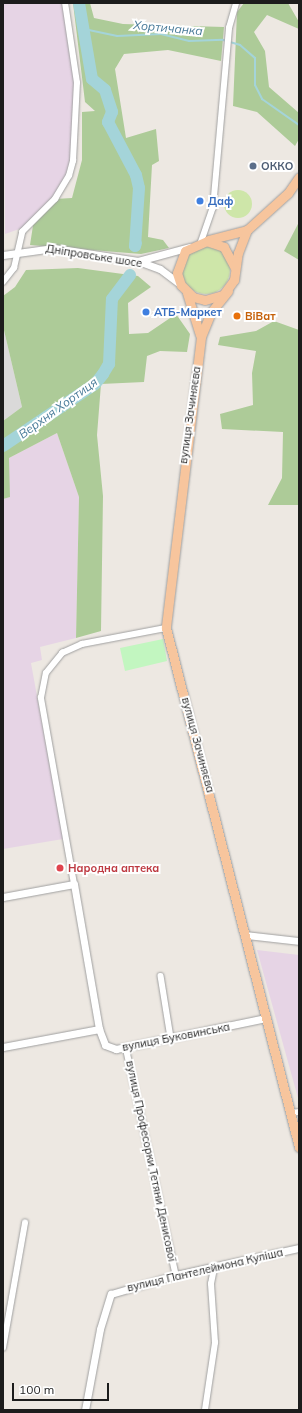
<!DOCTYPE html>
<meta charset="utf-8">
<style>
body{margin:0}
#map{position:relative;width:302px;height:1413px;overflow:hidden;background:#ede8e2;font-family:Mulish,sans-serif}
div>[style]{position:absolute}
.residential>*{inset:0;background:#dad9d9}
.industrial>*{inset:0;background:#e6d4e5}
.grass>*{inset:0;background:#cee6a9}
.round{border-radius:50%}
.forest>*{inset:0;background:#adcb98}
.park>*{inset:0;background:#c2f6c0}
.stream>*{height:2px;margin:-1px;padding:0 1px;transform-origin:1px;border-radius:1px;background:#a4d4d9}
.river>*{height:12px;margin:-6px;padding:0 6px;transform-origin:6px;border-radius:6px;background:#a4d4d9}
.roads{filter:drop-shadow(0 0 1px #a0a0a0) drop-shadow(0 0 1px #a0a0a0)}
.minor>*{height:5.5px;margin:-2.75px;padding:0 2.75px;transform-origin:2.75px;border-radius:2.75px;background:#fff}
.tertiary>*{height:7px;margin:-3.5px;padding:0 3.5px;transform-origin:3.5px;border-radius:3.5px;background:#fff}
.primary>*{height:9px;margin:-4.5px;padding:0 4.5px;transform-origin:4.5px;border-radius:4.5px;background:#f7c59d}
.dots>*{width:11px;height:11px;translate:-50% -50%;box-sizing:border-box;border:2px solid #fff;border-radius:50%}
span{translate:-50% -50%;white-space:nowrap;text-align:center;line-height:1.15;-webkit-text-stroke:4px #fff;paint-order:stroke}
.service-label{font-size:11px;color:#4e5e75;font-weight:700}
.left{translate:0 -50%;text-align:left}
.shop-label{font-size:11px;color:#366cbe;font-weight:700}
.street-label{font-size:11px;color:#1c1c1c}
.food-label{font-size:11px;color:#c56008;font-weight:700}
.health-label{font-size:11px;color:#be3a42;font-weight:700}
.water-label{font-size:12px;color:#477998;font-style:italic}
.frame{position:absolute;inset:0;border:4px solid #1c1c1c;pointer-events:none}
.scale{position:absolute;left:12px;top:1383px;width:97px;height:18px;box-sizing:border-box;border:2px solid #1c1c1c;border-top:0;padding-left:5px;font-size:12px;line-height:14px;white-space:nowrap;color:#1c1c1c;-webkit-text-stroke:3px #fff;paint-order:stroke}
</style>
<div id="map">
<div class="residential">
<div style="clip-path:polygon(3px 326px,22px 407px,3px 421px)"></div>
</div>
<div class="industrial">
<div style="clip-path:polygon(3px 3px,68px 3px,77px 83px,75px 145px,65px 186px,25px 227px,5px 234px)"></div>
<div style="clip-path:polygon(57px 433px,79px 497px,76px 638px,40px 647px,42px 660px,31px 663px,63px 839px,3px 849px,3px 499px,10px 497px,7px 468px,9px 458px)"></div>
<div style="clip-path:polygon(257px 950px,299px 955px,299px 1098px,298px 1098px)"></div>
</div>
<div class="grass">
<div class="round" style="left:224px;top:190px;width:28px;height:28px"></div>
<div class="round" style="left:182px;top:246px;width:48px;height:48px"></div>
</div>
<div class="forest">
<div style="clip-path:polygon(73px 3px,90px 3px,94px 18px,123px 24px,224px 27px,221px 61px,168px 50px,124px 54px,115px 69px,126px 138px,156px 129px,159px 161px,152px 165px,148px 237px,163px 240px,169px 248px,141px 254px,30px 245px,34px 219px,55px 199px,72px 198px,82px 160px,82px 112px,95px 111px,85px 102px)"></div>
<div style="clip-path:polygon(244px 3px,288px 3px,299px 22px,299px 29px,267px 15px,254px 32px,265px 51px,269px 87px,299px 113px,299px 139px,295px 146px,257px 112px,233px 106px,237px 12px)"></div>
<div style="clip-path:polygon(299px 222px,299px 260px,284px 251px)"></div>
<div style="clip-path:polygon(78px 268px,138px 276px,151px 287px,128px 303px,129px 334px,148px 333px,176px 314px,190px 334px,187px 352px,160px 351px,147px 356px,144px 382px,101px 384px,97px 435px,103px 496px,101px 631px,76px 638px,79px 497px,57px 433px,9px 458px,10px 497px,3px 499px,3px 421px,22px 407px,3px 326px,3px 296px,15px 287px,26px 270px)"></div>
<div style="clip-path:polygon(274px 321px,299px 330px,299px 505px,268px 505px,282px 478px,283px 432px,222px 429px,220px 414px,253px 405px,252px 373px,256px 351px,218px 345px,220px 337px,256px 331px)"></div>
</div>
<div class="park">
<div style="clip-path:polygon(163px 639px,167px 661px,125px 671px,120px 648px)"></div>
</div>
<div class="stream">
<div style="left:84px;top:29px;width:34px;rotate:12deg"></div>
<div style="left:117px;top:36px;width:44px;rotate:-2.6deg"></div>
<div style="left:161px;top:34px;width:29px;rotate:14deg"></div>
<div style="left:189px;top:41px;width:34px;rotate:-2deg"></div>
<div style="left:223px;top:40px;width:18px;rotate:16deg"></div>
<div style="left:240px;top:45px;width:20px;rotate:41deg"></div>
<div style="left:255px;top:58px;width:27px;rotate:90deg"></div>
<div style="left:255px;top:85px;width:16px;rotate:63deg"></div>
<div style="left:262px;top:99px;width:45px;rotate:35.1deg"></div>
</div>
<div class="river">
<div style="left:79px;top:3px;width:77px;rotate:80.3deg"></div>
<div style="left:92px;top:79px;width:17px;rotate:40deg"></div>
<div style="left:105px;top:90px;width:23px;rotate:72deg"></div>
<div style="left:112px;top:112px;width:11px;rotate:112deg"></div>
<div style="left:108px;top:122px;width:60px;rotate:62.2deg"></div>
<div style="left:136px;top:175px;width:13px;rotate:77deg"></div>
<div style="left:139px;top:188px;width:58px;rotate:93.9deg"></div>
<div style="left:135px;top:246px;width:3px;rotate:-72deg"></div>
<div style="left:3px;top:446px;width:111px;rotate:-34deg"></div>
<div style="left:95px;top:384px;width:13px;rotate:-51deg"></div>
<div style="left:103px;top:374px;width:12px;rotate:-59deg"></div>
<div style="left:109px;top:364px;width:65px;rotate:-87.4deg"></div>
<div style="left:112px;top:299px;width:30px;rotate:-53deg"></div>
</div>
<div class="roads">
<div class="minor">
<div style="left:201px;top:242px;width:36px;rotate:-71deg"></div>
<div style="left:213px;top:208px;width:181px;rotate:-84.9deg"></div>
<div style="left:229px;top:28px;width:26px;rotate:-74deg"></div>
<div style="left:3px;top:282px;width:18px;rotate:-52deg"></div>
<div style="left:14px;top:268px;width:37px;rotate:-77deg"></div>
<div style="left:22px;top:232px;width:47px;rotate:-45deg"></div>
<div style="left:55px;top:199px;width:27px;rotate:-59deg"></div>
<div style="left:69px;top:176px;width:16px;rotate:-75deg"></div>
<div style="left:73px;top:161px;width:78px;rotate:-87.1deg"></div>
<div style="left:77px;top:83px;width:81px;rotate:-98.5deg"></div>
<div style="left:74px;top:884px;width:189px;rotate:-100.1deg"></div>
<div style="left:41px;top:698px;width:25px;rotate:-79deg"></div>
<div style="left:46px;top:673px;width:26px;rotate:-51deg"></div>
<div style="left:62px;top:653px;width:22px;rotate:-24deg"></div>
<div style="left:82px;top:644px;width:86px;rotate:-10.8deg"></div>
<div style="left:161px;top:976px;width:63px;rotate:80.8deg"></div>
<div style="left:126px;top:1047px;width:233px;rotate:77.6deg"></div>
<div style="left:291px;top:1113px;width:8px;rotate:-7deg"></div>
<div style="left:3px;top:1348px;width:127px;rotate:-80deg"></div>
<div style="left:205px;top:1410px;width:68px;rotate:-81.5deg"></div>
<div style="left:215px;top:1343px;width:59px;rotate:-93.9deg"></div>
<div style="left:211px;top:1284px;width:15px;rotate:-79deg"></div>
</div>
<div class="tertiary">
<div style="left:3px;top:255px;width:51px;rotate:-7.8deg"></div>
<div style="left:54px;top:248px;width:85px;rotate:8.8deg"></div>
<div style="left:138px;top:261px;width:23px;rotate:20deg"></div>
<div style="left:160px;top:269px;width:26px;rotate:37deg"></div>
<div style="left:138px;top:261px;width:54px;rotate:-15.1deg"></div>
<div style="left:3px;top:897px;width:72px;rotate:-10.4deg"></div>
<div style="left:74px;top:884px;width:147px;rotate:80.2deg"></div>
<div style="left:246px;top:935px;width:53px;rotate:6.5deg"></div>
<div style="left:3px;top:1047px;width:98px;rotate:-10.6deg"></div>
<div style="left:99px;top:1029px;width:17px;rotate:69deg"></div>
<div style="left:105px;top:1045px;width:12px;rotate:20deg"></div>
<div style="left:116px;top:1049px;width:153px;rotate:-11.7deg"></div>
<div style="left:85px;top:1410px;width:82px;rotate:-79.5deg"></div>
<div style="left:100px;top:1329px;width:37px;rotate:-73deg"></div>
<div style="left:111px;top:1294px;width:68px;rotate:-16.3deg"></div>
<div style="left:176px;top:1275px;width:126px;rotate:-12.4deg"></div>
</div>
<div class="primary">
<div style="left:208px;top:240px;width:40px;rotate:-14.4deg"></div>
<div style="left:247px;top:230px;width:55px;rotate:-42.1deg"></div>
<div style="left:288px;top:193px;width:19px;rotate:-55deg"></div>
<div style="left:235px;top:268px;width:24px;rotate:-118deg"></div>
<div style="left:224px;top:247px;width:18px;rotate:-161deg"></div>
<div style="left:207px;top:241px;width:24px;rotate:156deg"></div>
<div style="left:185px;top:251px;width:23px;rotate:110deg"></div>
<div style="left:177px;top:273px;width:13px;rotate:72deg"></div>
<div style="left:181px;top:285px;width:17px;rotate:45deg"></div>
<div style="left:193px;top:297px;width:12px;rotate:14deg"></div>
<div style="left:205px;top:300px;width:19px;rotate:-16deg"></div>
<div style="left:223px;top:295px;width:19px;rotate:-54deg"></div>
<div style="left:234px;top:280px;width:27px;rotate:-82deg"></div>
<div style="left:238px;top:253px;width:25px;rotate:-69deg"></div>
<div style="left:228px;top:291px;width:27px;rotate:129deg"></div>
<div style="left:211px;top:312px;width:27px;rotate:112deg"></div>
<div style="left:201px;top:337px;width:293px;rotate:96.9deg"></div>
<div style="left:166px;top:628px;width:536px;rotate:75.63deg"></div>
<div style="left:187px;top:293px;width:44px;rotate:72.8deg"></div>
</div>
</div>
<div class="dots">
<div style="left:253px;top:166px;background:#5c6f8a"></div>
<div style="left:200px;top:201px;background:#3f7fe0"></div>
<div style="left:146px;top:312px;background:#3f7fe0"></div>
<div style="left:237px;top:316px;background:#e8710a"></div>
<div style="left:60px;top:868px;background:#e0444e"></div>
</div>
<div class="service-label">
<span class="left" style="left:261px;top:166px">ОККО</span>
</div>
<div class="shop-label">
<span class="left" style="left:208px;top:201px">Даф</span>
<span class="left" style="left:154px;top:312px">АТБ-Маркет</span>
</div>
<div class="street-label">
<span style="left:94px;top:256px;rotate:9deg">Дніпровське шосе</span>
<span style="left:190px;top:415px;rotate:-82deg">вулиця Зачиняєва</span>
<span style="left:198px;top:745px;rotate:75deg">вулиця Зачиняєва</span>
<span style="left:176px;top:1037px;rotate:-11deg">вулиця Буковинська</span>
<span style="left:151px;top:1161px;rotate:78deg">вулиця Професорки Тетяни Денисової</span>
<span style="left:205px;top:1270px;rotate:-13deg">вулиця Пантелеймона Куліша</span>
</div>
<div class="food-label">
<span class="left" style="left:245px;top:316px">ВіВат</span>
</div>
<div class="health-label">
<span class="left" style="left:68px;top:868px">Народна аптека</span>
</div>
<div class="water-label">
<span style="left:168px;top:28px;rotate:5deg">Хортичанка</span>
<span style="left:58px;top:408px;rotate:-36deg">Верхня Хортиця</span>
</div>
<div class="frame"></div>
<div class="scale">100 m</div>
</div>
